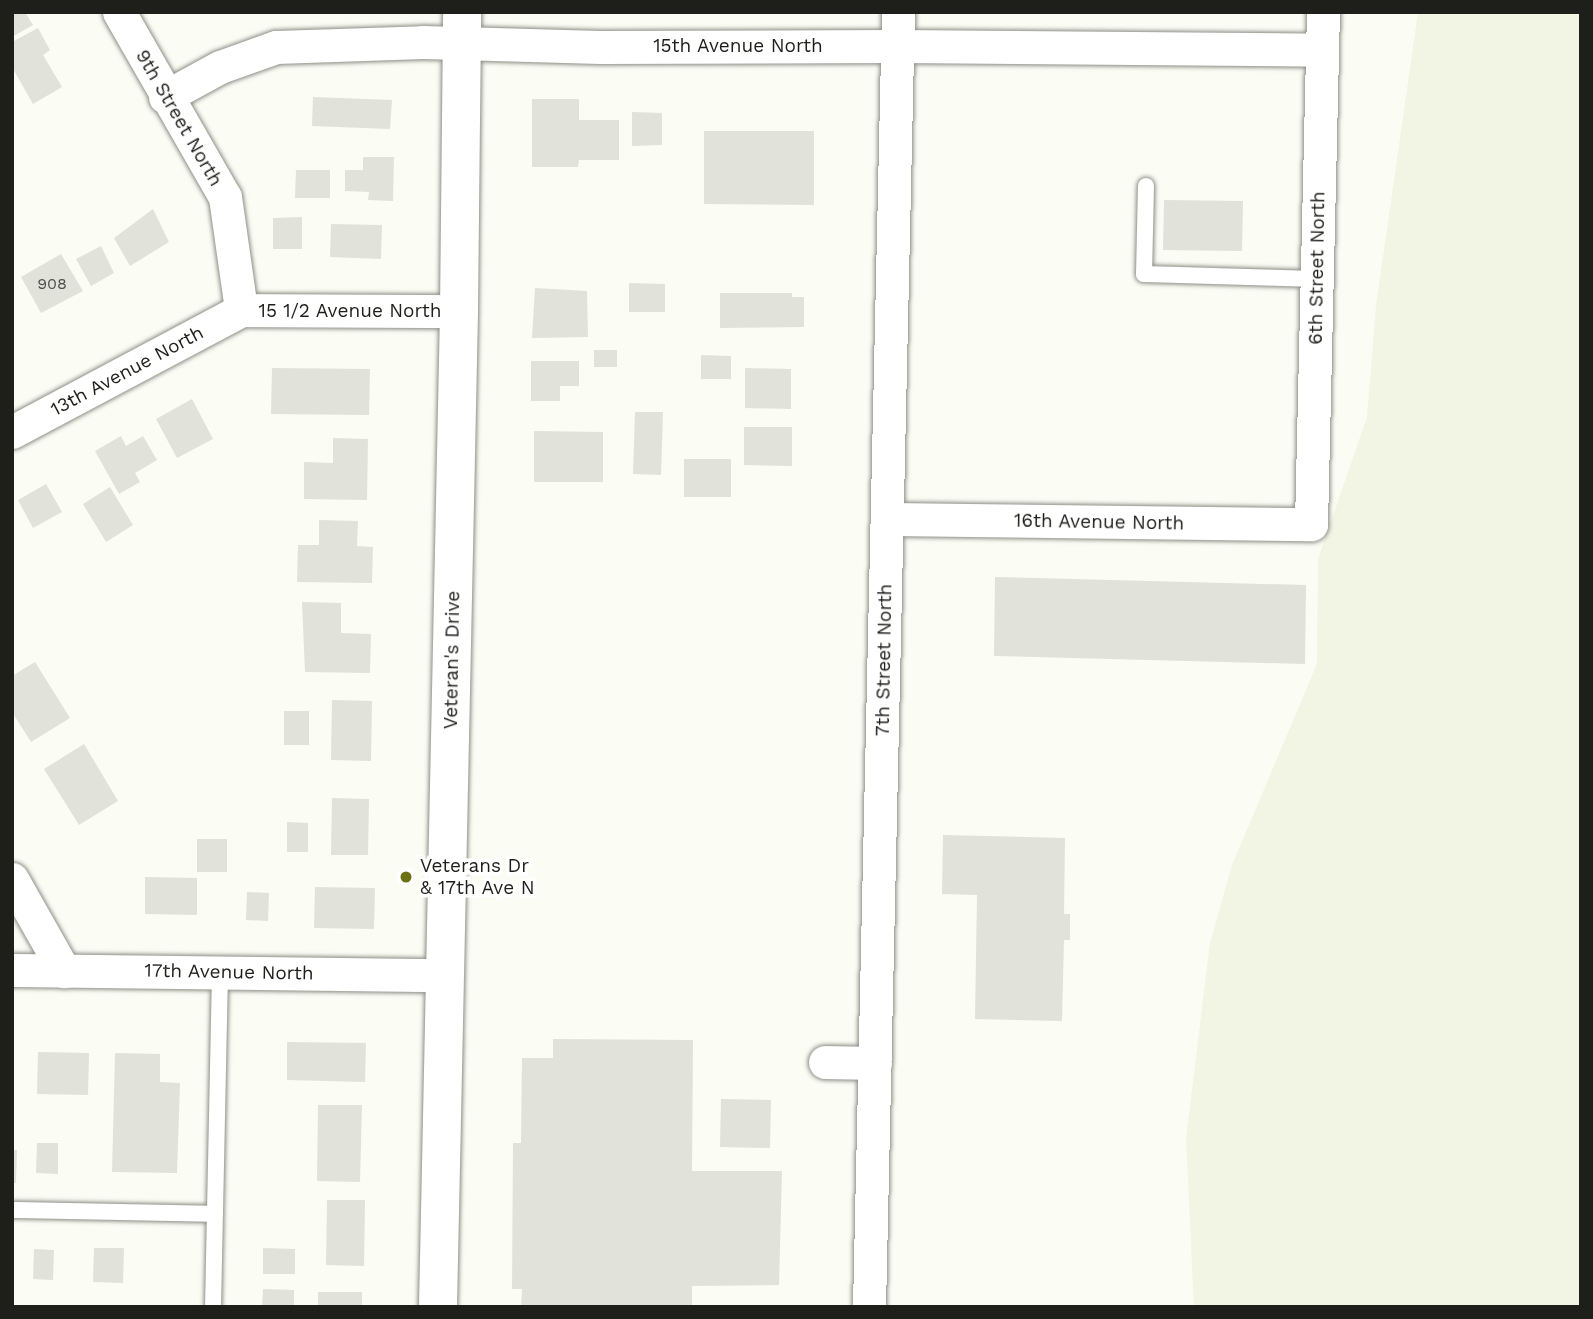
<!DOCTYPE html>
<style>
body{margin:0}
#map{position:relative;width:1593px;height:1319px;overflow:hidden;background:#fbfcf4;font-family:"Work Sans",sans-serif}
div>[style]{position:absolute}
.built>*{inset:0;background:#f2f4e4}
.building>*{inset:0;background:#e1e2d9}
.roads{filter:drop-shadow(0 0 2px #8f8f88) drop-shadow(0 0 2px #8f8f88)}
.lane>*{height:16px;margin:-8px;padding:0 8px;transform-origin:8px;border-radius:8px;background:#fff}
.street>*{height:33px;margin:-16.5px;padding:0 16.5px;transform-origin:16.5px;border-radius:16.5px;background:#fff}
.secondary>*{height:38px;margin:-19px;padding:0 19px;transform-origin:19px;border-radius:19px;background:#fff}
.dots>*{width:19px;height:19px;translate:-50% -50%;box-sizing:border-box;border:4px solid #fff;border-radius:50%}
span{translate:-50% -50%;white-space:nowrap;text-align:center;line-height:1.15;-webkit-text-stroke:7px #fff;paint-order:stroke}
.number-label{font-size:16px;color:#4f4f4a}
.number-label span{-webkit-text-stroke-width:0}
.street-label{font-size:19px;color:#1e1e1b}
.poi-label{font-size:19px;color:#1e1e1b}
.left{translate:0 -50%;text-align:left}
.frame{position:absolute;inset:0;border:14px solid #1e1e1b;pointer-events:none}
</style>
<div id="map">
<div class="built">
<div style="clip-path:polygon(1418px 12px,1581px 12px,1581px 1307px,1194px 1307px,1186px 1138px,1210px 943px,1232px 865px,1317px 664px,1318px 559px,1367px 417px,1376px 306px)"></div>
</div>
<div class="building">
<div style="clip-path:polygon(12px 12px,25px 12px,33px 25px,12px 37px)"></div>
<div style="clip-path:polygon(38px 28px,50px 50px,43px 55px,62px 87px,33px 104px,12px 67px,12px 42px)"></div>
<div style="clip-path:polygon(313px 97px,392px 100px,390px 129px,312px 126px)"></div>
<div style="clip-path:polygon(532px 99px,579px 99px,579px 120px,619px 120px,619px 160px,579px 160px,578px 167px,532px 167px)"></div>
<div style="clip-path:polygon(632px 112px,662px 113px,662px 145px,632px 146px)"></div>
<div style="clip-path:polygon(704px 131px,814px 131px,814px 205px,704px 204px)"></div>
<div style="clip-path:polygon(363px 157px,394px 157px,393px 201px,368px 200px,369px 192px,345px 191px,345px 170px,363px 170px)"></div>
<div style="clip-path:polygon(296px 170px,330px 170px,330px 198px,295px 198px)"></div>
<div style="clip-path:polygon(1164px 200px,1243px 201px,1242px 251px,1163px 250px)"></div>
<div style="clip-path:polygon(153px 209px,169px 242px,130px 266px,114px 238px)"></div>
<div style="clip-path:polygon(302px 217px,302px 249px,273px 249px,273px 218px)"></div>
<div style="clip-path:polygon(331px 224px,382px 225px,381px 259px,330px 257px)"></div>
<div style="clip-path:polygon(101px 246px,114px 273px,91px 286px,76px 259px)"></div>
<div style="clip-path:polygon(61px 254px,83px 291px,41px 313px,21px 277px)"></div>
<div style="clip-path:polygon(629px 283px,665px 284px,665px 312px,629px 312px)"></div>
<div style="clip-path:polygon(535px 288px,587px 291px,588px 337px,532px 338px)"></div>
<div style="clip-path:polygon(720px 293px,792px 293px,792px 297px,804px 297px,804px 327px,720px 328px)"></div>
<div style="clip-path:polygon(594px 350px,617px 350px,617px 367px,594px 367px)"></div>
<div style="clip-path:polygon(701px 355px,731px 356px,731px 379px,701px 379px)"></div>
<div style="clip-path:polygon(531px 361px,579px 361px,579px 386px,560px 386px,560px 401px,531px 401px)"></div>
<div style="clip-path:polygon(272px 368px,370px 369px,369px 415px,271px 414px)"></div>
<div style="clip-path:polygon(745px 368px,791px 369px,791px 409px,745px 408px)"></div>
<div style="clip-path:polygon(192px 399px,213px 439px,177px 458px,156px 419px)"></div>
<div style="clip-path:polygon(635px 412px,663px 412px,661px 475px,633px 474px)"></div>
<div style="clip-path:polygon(744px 427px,792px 427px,792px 466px,744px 465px)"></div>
<div style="clip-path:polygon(534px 431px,603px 432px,603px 482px,534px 482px)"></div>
<div style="clip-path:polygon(121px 436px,126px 446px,143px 436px,157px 460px,135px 473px,140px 482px,119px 494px,95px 451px)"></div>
<div style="clip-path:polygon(333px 438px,368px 439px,367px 500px,304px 499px,304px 462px,333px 463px)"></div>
<div style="clip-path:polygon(684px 459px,731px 459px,731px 497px,684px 497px)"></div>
<div style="clip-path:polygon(46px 484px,62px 512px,33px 528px,18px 500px)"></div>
<div style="clip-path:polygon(110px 487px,133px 525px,106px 542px,83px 504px)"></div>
<div style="clip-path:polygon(319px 520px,358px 521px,357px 546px,373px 547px,372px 583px,297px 582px,298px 545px,319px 545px)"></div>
<div style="clip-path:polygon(995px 577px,1306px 585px,1305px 664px,994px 656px)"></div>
<div style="clip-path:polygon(302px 602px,341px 603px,341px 633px,371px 634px,370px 673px,305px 672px)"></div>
<div style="clip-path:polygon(35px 662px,70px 718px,31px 742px,12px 712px,12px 676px)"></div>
<div style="clip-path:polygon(332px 700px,372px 701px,371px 761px,331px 760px)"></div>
<div style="clip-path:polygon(284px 711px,309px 711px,309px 745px,284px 745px)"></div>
<div style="clip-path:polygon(84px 744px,118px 801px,79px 825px,44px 769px)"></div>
<div style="clip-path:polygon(332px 798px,369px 799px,368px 855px,331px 855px)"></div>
<div style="clip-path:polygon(287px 822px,308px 823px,308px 852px,287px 852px)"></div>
<div style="clip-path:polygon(943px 835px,1065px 838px,1064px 914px,1070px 914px,1070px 940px,1064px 940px,1062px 1021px,975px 1019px,977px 895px,942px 894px)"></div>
<div style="clip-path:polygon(197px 839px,227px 839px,227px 872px,197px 872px)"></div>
<div style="clip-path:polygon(145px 877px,197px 878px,197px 915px,145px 914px)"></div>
<div style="clip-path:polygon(315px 887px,375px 888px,374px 929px,314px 928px)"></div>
<div style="clip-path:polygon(247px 892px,269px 893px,268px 921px,246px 920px)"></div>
<div style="clip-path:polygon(553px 1039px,693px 1040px,692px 1171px,782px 1171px,779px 1285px,692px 1286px,692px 1307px,521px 1307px,522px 1289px,512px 1289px,513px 1143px,521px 1143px,522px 1058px,553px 1058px)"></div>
<div style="clip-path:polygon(287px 1042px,366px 1043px,365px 1082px,287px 1080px)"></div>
<div style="clip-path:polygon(38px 1052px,89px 1053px,88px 1095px,37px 1094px)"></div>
<div style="clip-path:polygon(115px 1053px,160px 1054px,160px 1082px,180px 1083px,177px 1173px,112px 1172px)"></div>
<div style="clip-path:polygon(721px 1099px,771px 1100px,770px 1148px,720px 1147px)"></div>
<div style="clip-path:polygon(318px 1105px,362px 1105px,360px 1182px,317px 1181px)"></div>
<div style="clip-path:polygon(37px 1143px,58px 1143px,58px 1174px,36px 1173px)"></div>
<div style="clip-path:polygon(12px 1150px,17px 1150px,16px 1183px,12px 1183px)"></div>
<div style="clip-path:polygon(327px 1200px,365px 1200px,364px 1266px,326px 1265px)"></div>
<div style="clip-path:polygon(94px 1248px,124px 1248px,123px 1283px,93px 1282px)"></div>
<div style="clip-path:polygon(263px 1248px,295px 1249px,295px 1274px,263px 1274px)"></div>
<div style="clip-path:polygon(34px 1249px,54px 1250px,53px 1280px,33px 1279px)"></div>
<div style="clip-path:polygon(263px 1289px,294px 1290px,294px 1307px,262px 1307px)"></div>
<div style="clip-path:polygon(318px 1292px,362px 1292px,362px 1307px,318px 1307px)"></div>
</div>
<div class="roads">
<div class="lane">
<div style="left:1146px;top:186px;width:88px;rotate:91.3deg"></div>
<div style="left:1144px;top:274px;width:173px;rotate:1.7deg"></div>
<div style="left:12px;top:1210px;width:203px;rotate:1.1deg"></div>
<div style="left:213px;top:1307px;width:336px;rotate:-88.8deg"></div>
</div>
<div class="street">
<div style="left:119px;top:12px;width:213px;rotate:60.2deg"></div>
<div style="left:225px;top:197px;width:114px;rotate:81.9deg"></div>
<div style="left:165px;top:97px;width:63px;rotate:-28.6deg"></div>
<div style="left:220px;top:67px;width:59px;rotate:-19.7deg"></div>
<div style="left:276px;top:47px;width:147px;rotate:-1.9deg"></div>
<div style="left:423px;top:42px;width:177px;rotate:1.6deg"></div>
<div style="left:600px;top:47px;width:298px;rotate:-0.2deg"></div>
<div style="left:898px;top:46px;width:424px;rotate:0.5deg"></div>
<div style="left:12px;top:432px;width:259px;rotate:-28deg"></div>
<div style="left:241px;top:310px;width:218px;rotate:0.3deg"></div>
<div style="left:887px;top:519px;width:424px;rotate:0.7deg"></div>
<div style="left:1311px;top:524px;width:512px;rotate:-88.66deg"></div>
<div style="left:12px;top:879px;width:106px;rotate:60.5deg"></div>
<div style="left:12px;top:970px;width:433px;rotate:0.7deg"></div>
<div style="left:825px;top:1062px;width:50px;rotate:1.1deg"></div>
<div style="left:869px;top:1307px;width:1295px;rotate:-88.72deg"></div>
</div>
<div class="secondary">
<div style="left:438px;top:1307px;width:996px;rotate:-88.79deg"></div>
<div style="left:459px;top:311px;width:299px;rotate:-89.4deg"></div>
</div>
</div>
<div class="dots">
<div style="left:406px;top:877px;background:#6c7014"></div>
</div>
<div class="number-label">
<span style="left:52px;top:284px">908</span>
</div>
<div class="street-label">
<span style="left:738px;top:46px">15th Avenue North</span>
<span style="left:179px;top:118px;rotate:60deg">9th Street North</span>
<span style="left:1317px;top:268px;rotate:-89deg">6th Street North</span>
<span style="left:350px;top:311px">15 1/2 Avenue North</span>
<span style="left:127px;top:371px;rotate:-28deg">13th Avenue North</span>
<span style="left:1099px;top:522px;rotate:1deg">16th Avenue North</span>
<span style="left:452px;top:660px;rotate:-89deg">Veteran's Drive</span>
<span style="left:884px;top:660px;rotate:-89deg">7th Street North</span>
<span style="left:229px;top:972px;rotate:1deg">17th Avenue North</span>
</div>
<div class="poi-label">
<span class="left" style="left:420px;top:877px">Veterans Dr<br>&amp; 17th Ave N</span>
</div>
<div class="frame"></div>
</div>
